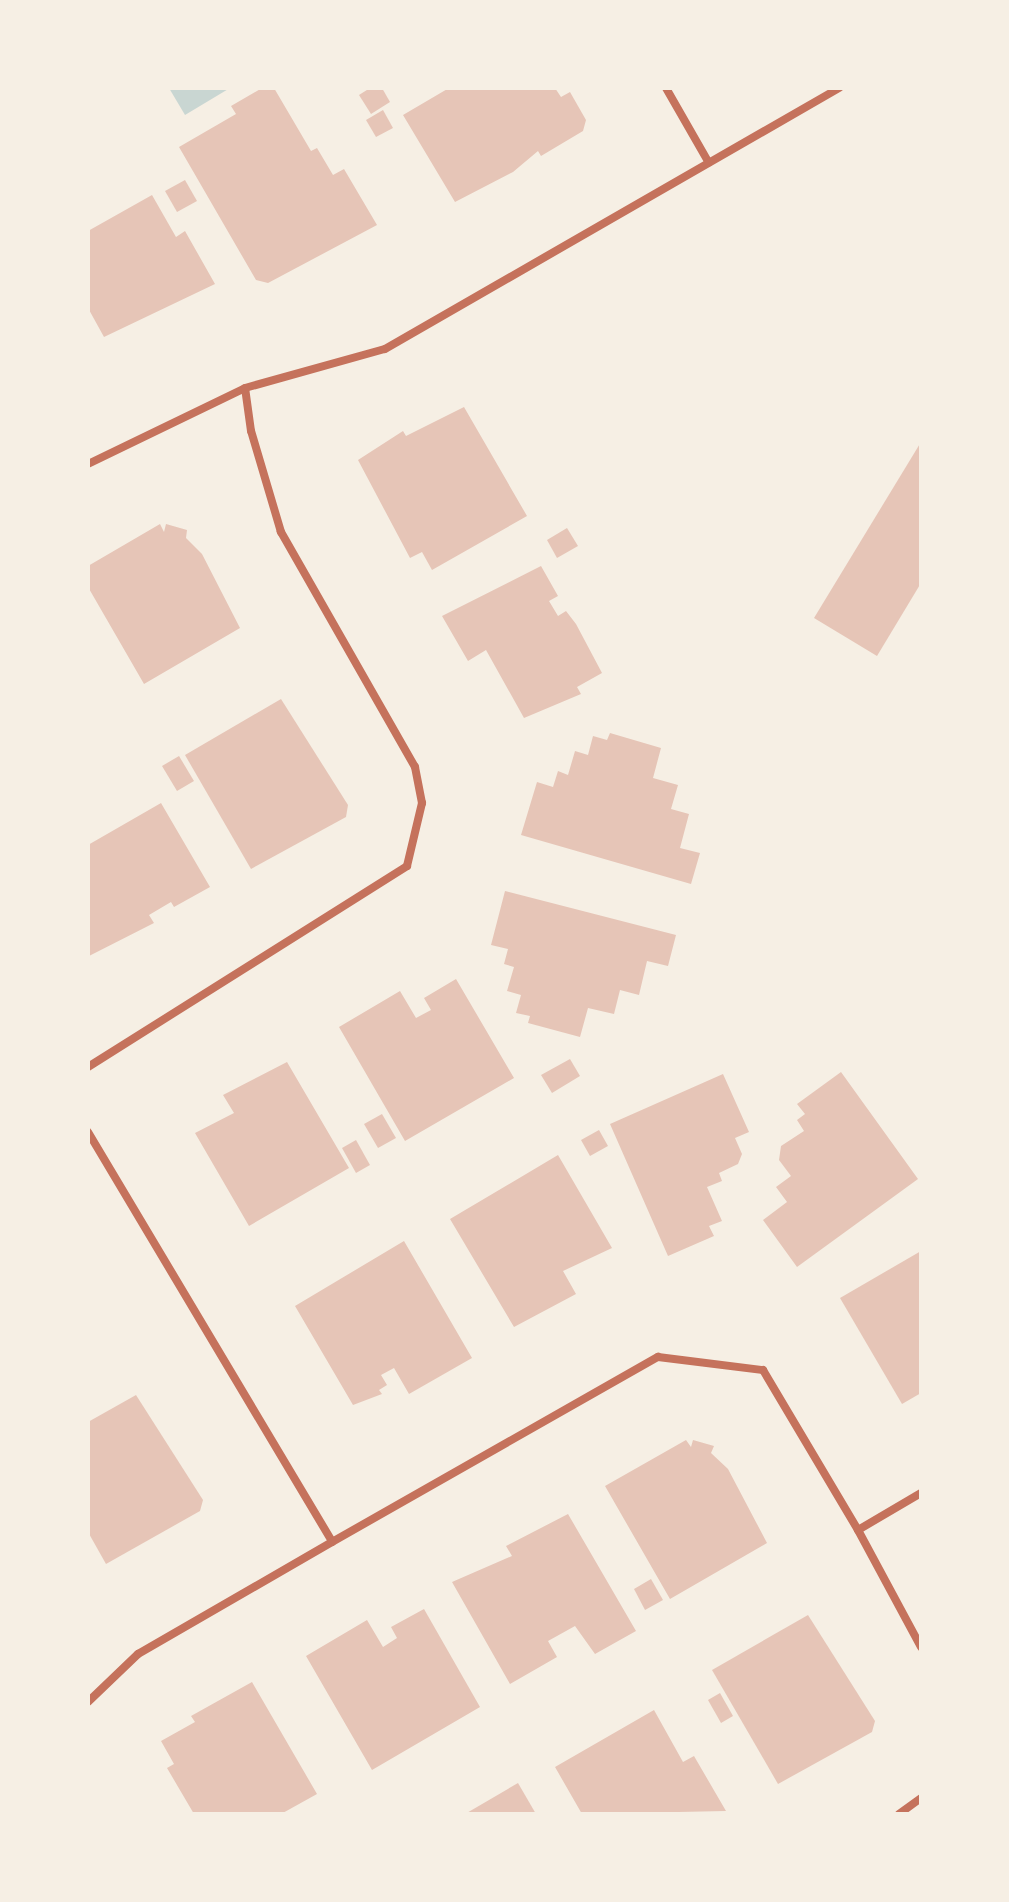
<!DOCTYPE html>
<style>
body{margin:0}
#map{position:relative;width:1009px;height:1902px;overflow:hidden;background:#f6efe4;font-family:Poppins,sans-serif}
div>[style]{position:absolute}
.water>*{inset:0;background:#c9d6d2}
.building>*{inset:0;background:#e6c5b7}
.minor>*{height:8px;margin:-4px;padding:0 4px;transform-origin:4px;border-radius:4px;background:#c5725c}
span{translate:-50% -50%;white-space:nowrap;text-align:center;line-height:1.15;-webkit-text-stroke:7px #f6efe4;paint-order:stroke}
.frame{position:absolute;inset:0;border:90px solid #f6efe4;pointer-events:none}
</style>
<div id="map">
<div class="water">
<div style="clip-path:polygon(169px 88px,230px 88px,185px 115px)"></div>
</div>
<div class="building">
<div style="clip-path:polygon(262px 88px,274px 88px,311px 151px,317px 148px,333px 175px,344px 169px,377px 225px,268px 283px,256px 280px,179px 147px,236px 114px,231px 106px)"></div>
<div style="clip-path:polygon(370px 88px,382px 88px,390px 102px,371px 114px,359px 95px)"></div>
<div style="clip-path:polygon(449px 88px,555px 88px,561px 97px,570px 92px,586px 120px,583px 131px,541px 156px,538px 151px,513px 172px,455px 202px,403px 115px)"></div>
<div style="clip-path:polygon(383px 110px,393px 128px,376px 137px,366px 120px)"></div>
<div style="clip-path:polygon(185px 180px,197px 201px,177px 212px,165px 191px)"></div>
<div style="clip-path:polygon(152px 195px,176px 237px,185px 231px,215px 284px,104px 337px,88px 308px,88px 231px)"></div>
<div style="clip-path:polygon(464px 407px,527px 516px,432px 570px,422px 552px,410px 558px,358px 460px,403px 431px,406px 436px)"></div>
<div style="clip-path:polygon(921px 442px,921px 583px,877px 656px,814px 618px)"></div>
<div style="clip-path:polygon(160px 524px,164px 532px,166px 524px,187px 530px,186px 538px,202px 554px,240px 628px,144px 684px,88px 587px,88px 566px)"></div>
<div style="clip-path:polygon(567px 528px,578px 546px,557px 558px,547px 540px)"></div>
<div style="clip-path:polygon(541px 566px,558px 596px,549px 601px,558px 616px,566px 611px,576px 624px,602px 673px,577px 687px,581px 694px,524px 718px,486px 650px,468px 661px,442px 616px)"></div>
<div style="clip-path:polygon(281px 699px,348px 805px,346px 817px,251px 869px,185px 755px)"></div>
<div style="clip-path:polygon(610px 733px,661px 748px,653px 778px,678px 785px,671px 809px,689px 814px,680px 848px,700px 853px,691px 884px,521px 835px,537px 782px,553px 787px,558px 771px,568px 775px,575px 751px,588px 755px,593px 736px,607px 740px)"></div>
<div style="clip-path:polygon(179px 756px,194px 781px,177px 791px,162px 766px)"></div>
<div style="clip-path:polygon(161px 803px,210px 887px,174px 907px,171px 902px,149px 915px,154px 923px,89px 956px,88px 845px)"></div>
<div style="clip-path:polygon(505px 891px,676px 935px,668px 966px,647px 961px,639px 995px,620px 990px,614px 1014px,588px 1008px,580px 1037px,528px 1023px,530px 1016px,516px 1013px,521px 995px,507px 991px,514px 967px,504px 964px,508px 949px,491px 945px)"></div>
<div style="clip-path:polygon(456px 979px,514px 1078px,405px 1141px,339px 1027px,400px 991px,416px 1018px,431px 1010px,424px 998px)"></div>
<div style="clip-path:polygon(570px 1059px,580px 1076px,552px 1093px,541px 1075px)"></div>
<div style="clip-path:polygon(287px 1062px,349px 1168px,249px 1226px,195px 1133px,234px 1113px,223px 1095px)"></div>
<div style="clip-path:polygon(841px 1072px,918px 1179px,797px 1267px,763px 1220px,787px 1202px,776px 1187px,791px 1176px,779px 1160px,781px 1146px,804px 1131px,797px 1120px,805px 1114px,797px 1104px)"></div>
<div style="clip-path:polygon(723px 1074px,749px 1132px,735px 1138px,742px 1154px,738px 1164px,719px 1173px,722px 1181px,707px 1187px,722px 1221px,709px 1226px,714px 1236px,668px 1256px,610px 1124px)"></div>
<div style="clip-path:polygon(382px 1114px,396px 1138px,378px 1148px,364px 1124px)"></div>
<div style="clip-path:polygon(599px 1130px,608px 1146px,590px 1156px,581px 1140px)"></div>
<div style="clip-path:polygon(356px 1140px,370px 1165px,356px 1173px,342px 1148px)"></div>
<div style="clip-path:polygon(558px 1155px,612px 1248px,563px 1271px,576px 1294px,514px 1327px,450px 1219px)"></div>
<div style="clip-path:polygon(404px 1241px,472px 1358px,409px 1394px,394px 1368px,381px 1375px,387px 1385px,379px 1390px,382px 1394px,353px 1405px,295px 1306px)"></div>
<div style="clip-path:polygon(921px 1251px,921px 1393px,902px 1404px,840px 1298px)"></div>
<div style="clip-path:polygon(136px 1395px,203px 1500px,200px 1511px,106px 1564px,88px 1532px,88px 1422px)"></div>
<div style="clip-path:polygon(686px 1440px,691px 1447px,693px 1440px,714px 1446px,711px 1453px,728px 1469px,767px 1543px,670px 1599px,605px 1486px)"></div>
<div style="clip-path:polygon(568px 1514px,636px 1631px,595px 1654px,575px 1626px,548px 1641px,557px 1657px,510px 1684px,452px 1582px,512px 1556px,506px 1546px)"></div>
<div style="clip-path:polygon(651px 1579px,663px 1600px,645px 1610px,634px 1589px)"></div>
<div style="clip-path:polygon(424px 1609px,480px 1707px,372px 1770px,306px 1656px,367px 1620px,383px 1647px,397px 1638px,391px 1627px)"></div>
<div style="clip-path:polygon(808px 1615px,875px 1721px,872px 1732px,778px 1784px,712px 1670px)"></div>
<div style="clip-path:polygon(252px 1682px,317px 1794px,281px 1814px,194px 1814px,167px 1768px,174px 1764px,161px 1741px,195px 1722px,191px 1716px)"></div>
<div style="clip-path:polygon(720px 1693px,733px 1716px,721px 1723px,708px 1700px)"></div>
<div style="clip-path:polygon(654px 1710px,683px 1762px,694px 1756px,726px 1811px,582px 1814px,555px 1767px)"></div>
<div style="clip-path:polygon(518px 1783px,536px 1814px,465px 1814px)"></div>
</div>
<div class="minor">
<div style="left:666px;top:88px;width:86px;rotate:60.2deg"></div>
<div style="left:88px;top:464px;width:174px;rotate:-25.8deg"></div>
<div style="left:245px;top:388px;width:145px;rotate:-15.6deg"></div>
<div style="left:385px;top:349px;width:524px;rotate:-29.89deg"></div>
<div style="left:88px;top:1067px;width:377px;rotate:-32.2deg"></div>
<div style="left:407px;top:866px;width:65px;rotate:-76.6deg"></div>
<div style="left:422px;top:803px;width:37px;rotate:-101deg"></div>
<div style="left:415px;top:767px;width:271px;rotate:-119.7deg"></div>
<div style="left:281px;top:532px;width:105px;rotate:-106.5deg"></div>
<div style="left:251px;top:431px;width:43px;rotate:-97.9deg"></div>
<div style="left:88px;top:1132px;width:477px;rotate:59.2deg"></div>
<div style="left:332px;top:1542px;width:224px;rotate:150deg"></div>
<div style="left:138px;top:1654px;width:69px;rotate:136.2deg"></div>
<div style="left:858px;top:1530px;width:133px;rotate:61.7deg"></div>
<div style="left:332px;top:1542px;width:375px;rotate:-29.6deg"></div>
<div style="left:658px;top:1357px;width:106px;rotate:7.1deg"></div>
<div style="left:763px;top:1370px;width:186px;rotate:59.3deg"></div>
<div style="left:858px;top:1530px;width:73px;rotate:-30.4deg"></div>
<div style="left:899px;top:1814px;width:27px;rotate:-36deg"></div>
</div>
<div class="frame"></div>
</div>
